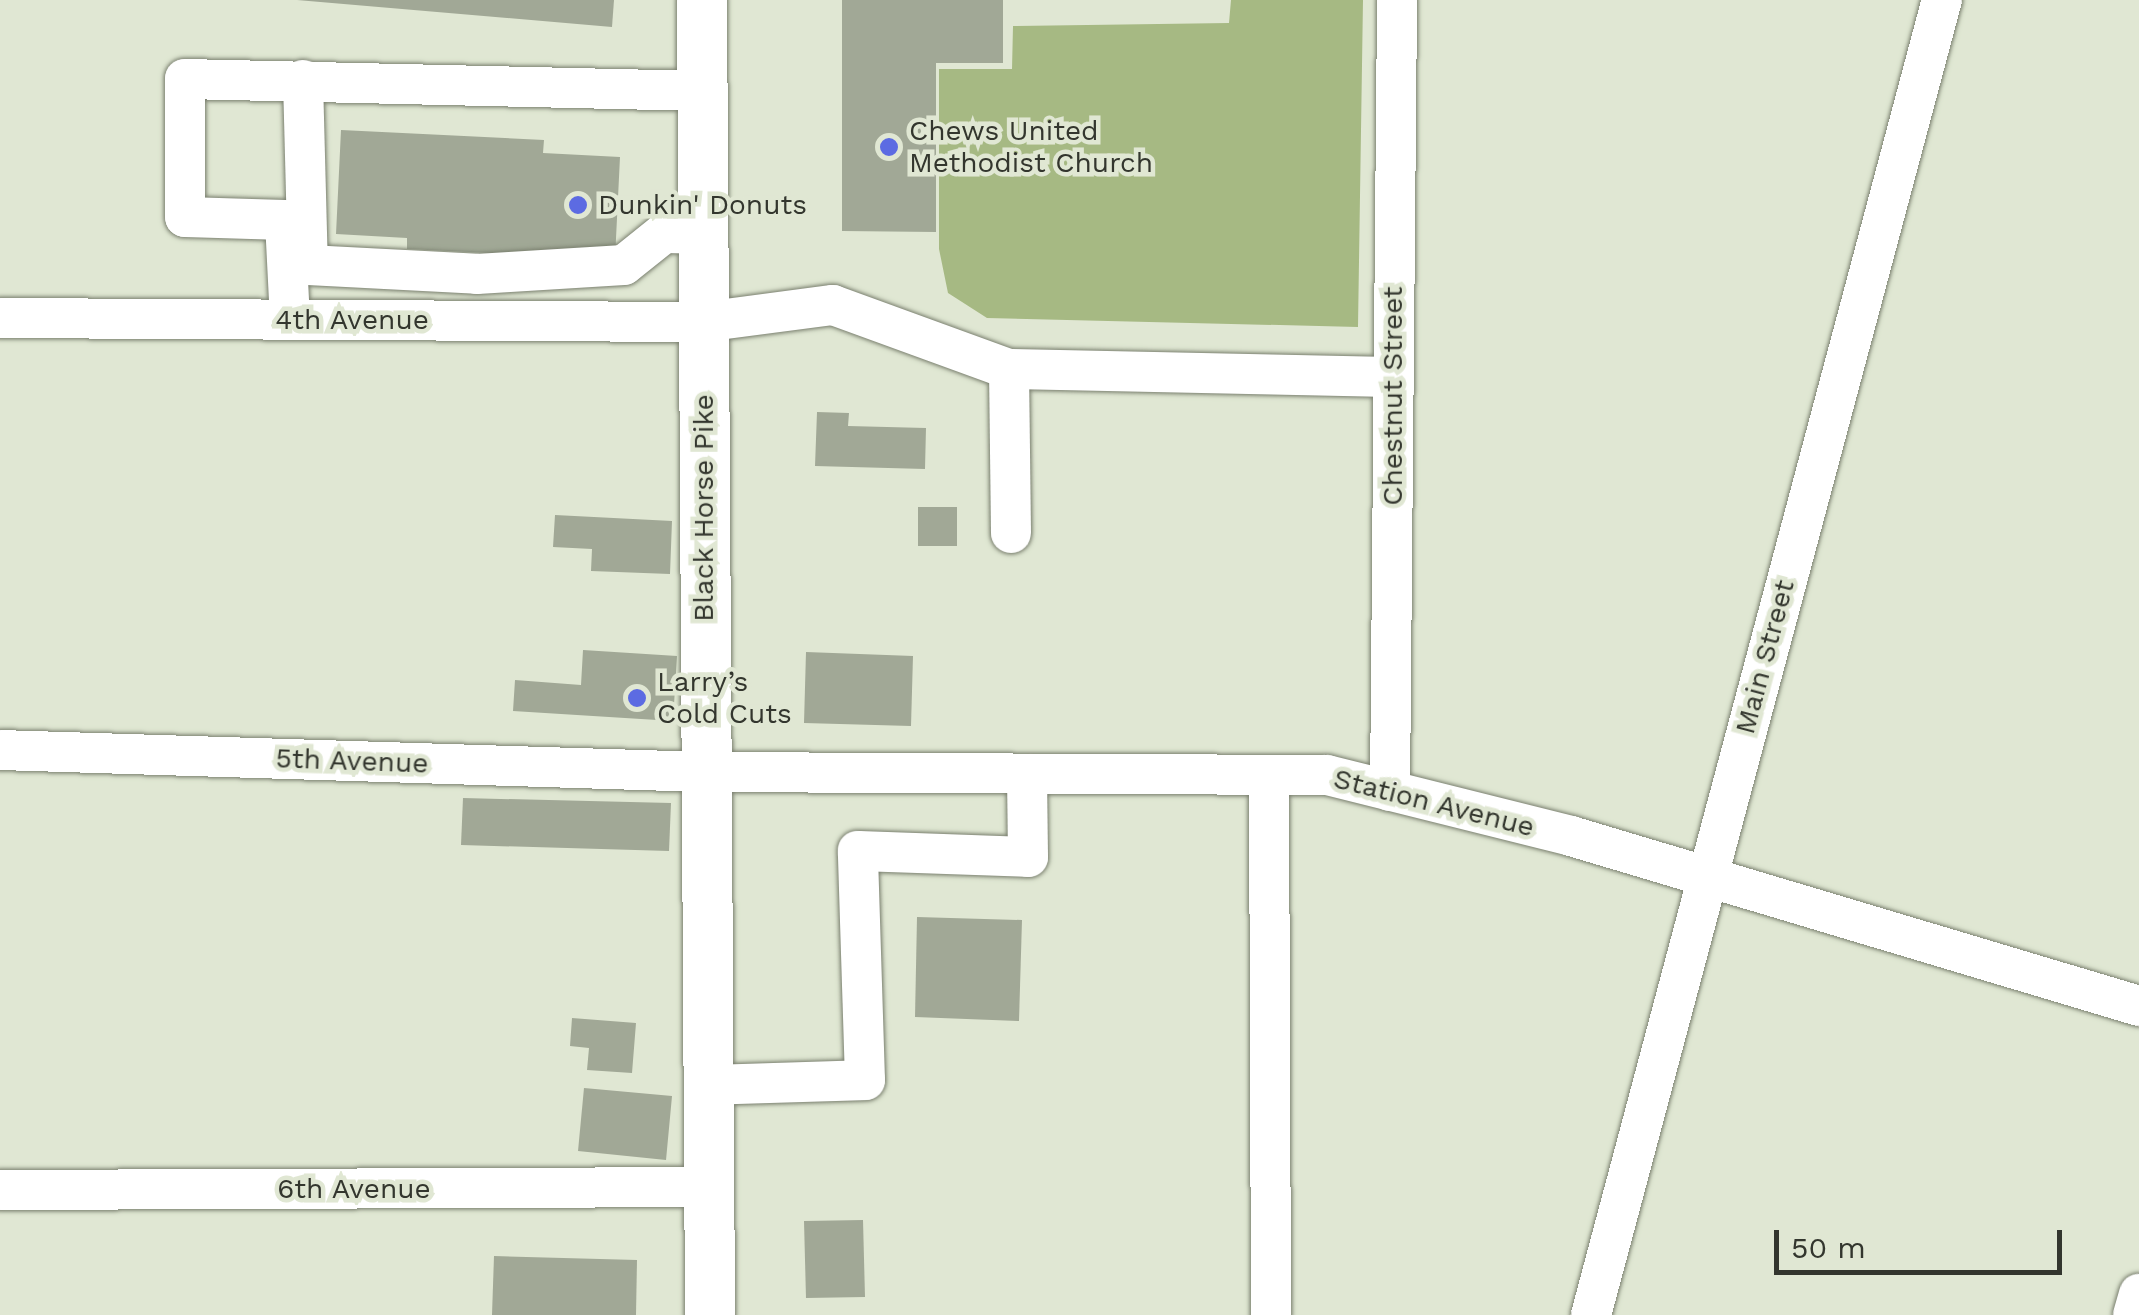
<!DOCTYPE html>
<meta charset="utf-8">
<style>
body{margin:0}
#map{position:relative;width:2139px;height:1315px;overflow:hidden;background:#e0e7d3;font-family:"Work Sans",sans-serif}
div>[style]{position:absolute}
.green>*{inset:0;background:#a6b983}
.building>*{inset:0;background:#a1a896}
.roads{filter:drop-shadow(0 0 2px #7a806f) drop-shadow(0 0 2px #7a806f)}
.minor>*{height:40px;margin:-20px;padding:0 20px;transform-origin:20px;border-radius:20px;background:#fff}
.major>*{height:50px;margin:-25px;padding:0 25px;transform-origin:25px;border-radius:25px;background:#fff}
.dots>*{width:28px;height:28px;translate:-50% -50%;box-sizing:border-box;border:5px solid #e0e7d3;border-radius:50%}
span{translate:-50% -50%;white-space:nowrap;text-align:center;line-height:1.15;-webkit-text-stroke:9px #e0e7d3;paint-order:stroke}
.poi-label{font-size:28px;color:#33362e}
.left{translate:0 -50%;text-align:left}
.street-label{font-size:28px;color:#33362e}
.scale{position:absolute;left:1774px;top:1230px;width:288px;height:45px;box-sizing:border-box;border:5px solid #33362e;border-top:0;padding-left:12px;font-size:30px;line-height:35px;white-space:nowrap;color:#33362e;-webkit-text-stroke:8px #e0e7d3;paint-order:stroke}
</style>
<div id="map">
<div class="green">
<div style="clip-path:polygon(1231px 0,1363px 0,1358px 327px,987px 318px,948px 293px,939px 249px,939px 69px,1012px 69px,1013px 26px,1229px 23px)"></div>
</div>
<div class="building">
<div style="clip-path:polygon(297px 0,614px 0,612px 27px)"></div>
<div style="clip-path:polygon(842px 0,1003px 0,1003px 63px,936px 63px,936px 232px,842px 231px)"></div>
<div style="clip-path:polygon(341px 130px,544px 140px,543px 153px,620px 157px,615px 259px,407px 249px,407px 238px,336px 234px)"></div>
<div style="clip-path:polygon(817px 412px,849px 413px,848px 426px,926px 428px,925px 469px,815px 466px)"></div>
<div style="clip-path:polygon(918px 507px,957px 507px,957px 546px,918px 546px)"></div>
<div style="clip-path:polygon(555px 515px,672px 521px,670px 574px,591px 571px,592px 549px,553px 547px)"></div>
<div style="clip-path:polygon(583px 650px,677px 656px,673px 721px,513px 711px,515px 680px,581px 685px)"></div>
<div style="clip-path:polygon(806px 652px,913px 656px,911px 726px,804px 723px)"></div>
<div style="clip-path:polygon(463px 798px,671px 803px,669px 851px,461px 845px)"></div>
<div style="clip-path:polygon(917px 917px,1022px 920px,1019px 1021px,915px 1017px)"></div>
<div style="clip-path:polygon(572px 1018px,636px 1023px,632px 1073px,587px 1070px,589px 1048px,570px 1046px)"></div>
<div style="clip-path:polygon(584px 1088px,672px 1096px,666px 1160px,578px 1151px)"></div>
<div style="clip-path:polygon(863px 1220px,865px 1297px,806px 1298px,804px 1221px)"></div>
<div style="clip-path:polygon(494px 1256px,637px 1260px,636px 1315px,492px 1315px)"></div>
</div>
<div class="roads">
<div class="minor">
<div style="left:303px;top:80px;width:185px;rotate:88.5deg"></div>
<div style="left:308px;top:265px;width:169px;rotate:3deg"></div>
<div style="left:477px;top:274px;width:147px;rotate:-3.5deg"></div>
<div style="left:624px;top:265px;width:51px;rotate:-38.7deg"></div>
<div style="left:664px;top:233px;width:39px;rotate:1deg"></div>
<div style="left:0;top:318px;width:703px;rotate:0.33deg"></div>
<div style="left:703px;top:322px;width:131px;rotate:-7.5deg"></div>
<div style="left:833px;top:305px;width:187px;rotate:20deg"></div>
<div style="left:1009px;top:369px;width:385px;rotate:1.2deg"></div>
<div style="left:290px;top:320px;width:100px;rotate:-92.9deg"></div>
<div style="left:285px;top:220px;width:100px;rotate:-178.3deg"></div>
<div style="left:185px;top:217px;width:138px;rotate:-90deg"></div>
<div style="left:185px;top:79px;width:518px;rotate:1.33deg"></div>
<div style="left:1009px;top:369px;width:164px;rotate:89.3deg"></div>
<div style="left:0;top:750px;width:704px;rotate:1.79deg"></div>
<div style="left:704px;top:772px;width:623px;rotate:0.28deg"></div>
<div style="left:1327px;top:775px;width:252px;rotate:14deg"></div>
<div style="left:1571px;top:836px;width:593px;rotate:16.66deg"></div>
<div style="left:1269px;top:776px;width:539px;rotate:89.79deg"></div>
<div style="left:1390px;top:791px;width:791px;rotate:-89.49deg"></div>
<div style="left:707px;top:1085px;width:158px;rotate:-1.8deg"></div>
<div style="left:865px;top:1080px;width:229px;rotate:-91.8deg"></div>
<div style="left:858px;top:851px;width:170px;rotate:2deg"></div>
<div style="left:1028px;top:857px;width:83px;rotate:-90.7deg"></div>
<div style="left:0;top:1190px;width:709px;rotate:-0.24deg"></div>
<div style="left:1591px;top:1315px;width:1361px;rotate:-75.06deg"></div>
<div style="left:2133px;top:1315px;width:22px;rotate:-74deg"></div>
</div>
<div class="major">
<div style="left:702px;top:0;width:1315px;rotate:89.65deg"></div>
</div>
</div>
<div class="dots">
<div style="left:889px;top:147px;background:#5c6be2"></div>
<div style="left:578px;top:205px;background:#5c6be2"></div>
<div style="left:637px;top:698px;background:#5c6be2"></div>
</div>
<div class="poi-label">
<span class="left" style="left:909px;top:147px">Chews United<br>Methodist Church</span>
<span class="left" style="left:598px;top:205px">Dunkin' Donuts</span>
<span class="left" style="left:657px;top:698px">Larry’s<br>Cold Cuts</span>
</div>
<div class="street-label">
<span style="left:352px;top:320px">4th Avenue</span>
<span style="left:1393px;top:396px;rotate:-90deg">Chestnut Street</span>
<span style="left:704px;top:508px;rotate:-90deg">Black Horse Pike</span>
<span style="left:1765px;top:657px;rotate:-75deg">Main Street</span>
<span style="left:352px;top:761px;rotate:2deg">5th Avenue</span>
<span style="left:1434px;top:803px;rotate:14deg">Station Avenue</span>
<span style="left:354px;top:1189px">6th Avenue</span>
</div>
<div class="scale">50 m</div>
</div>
